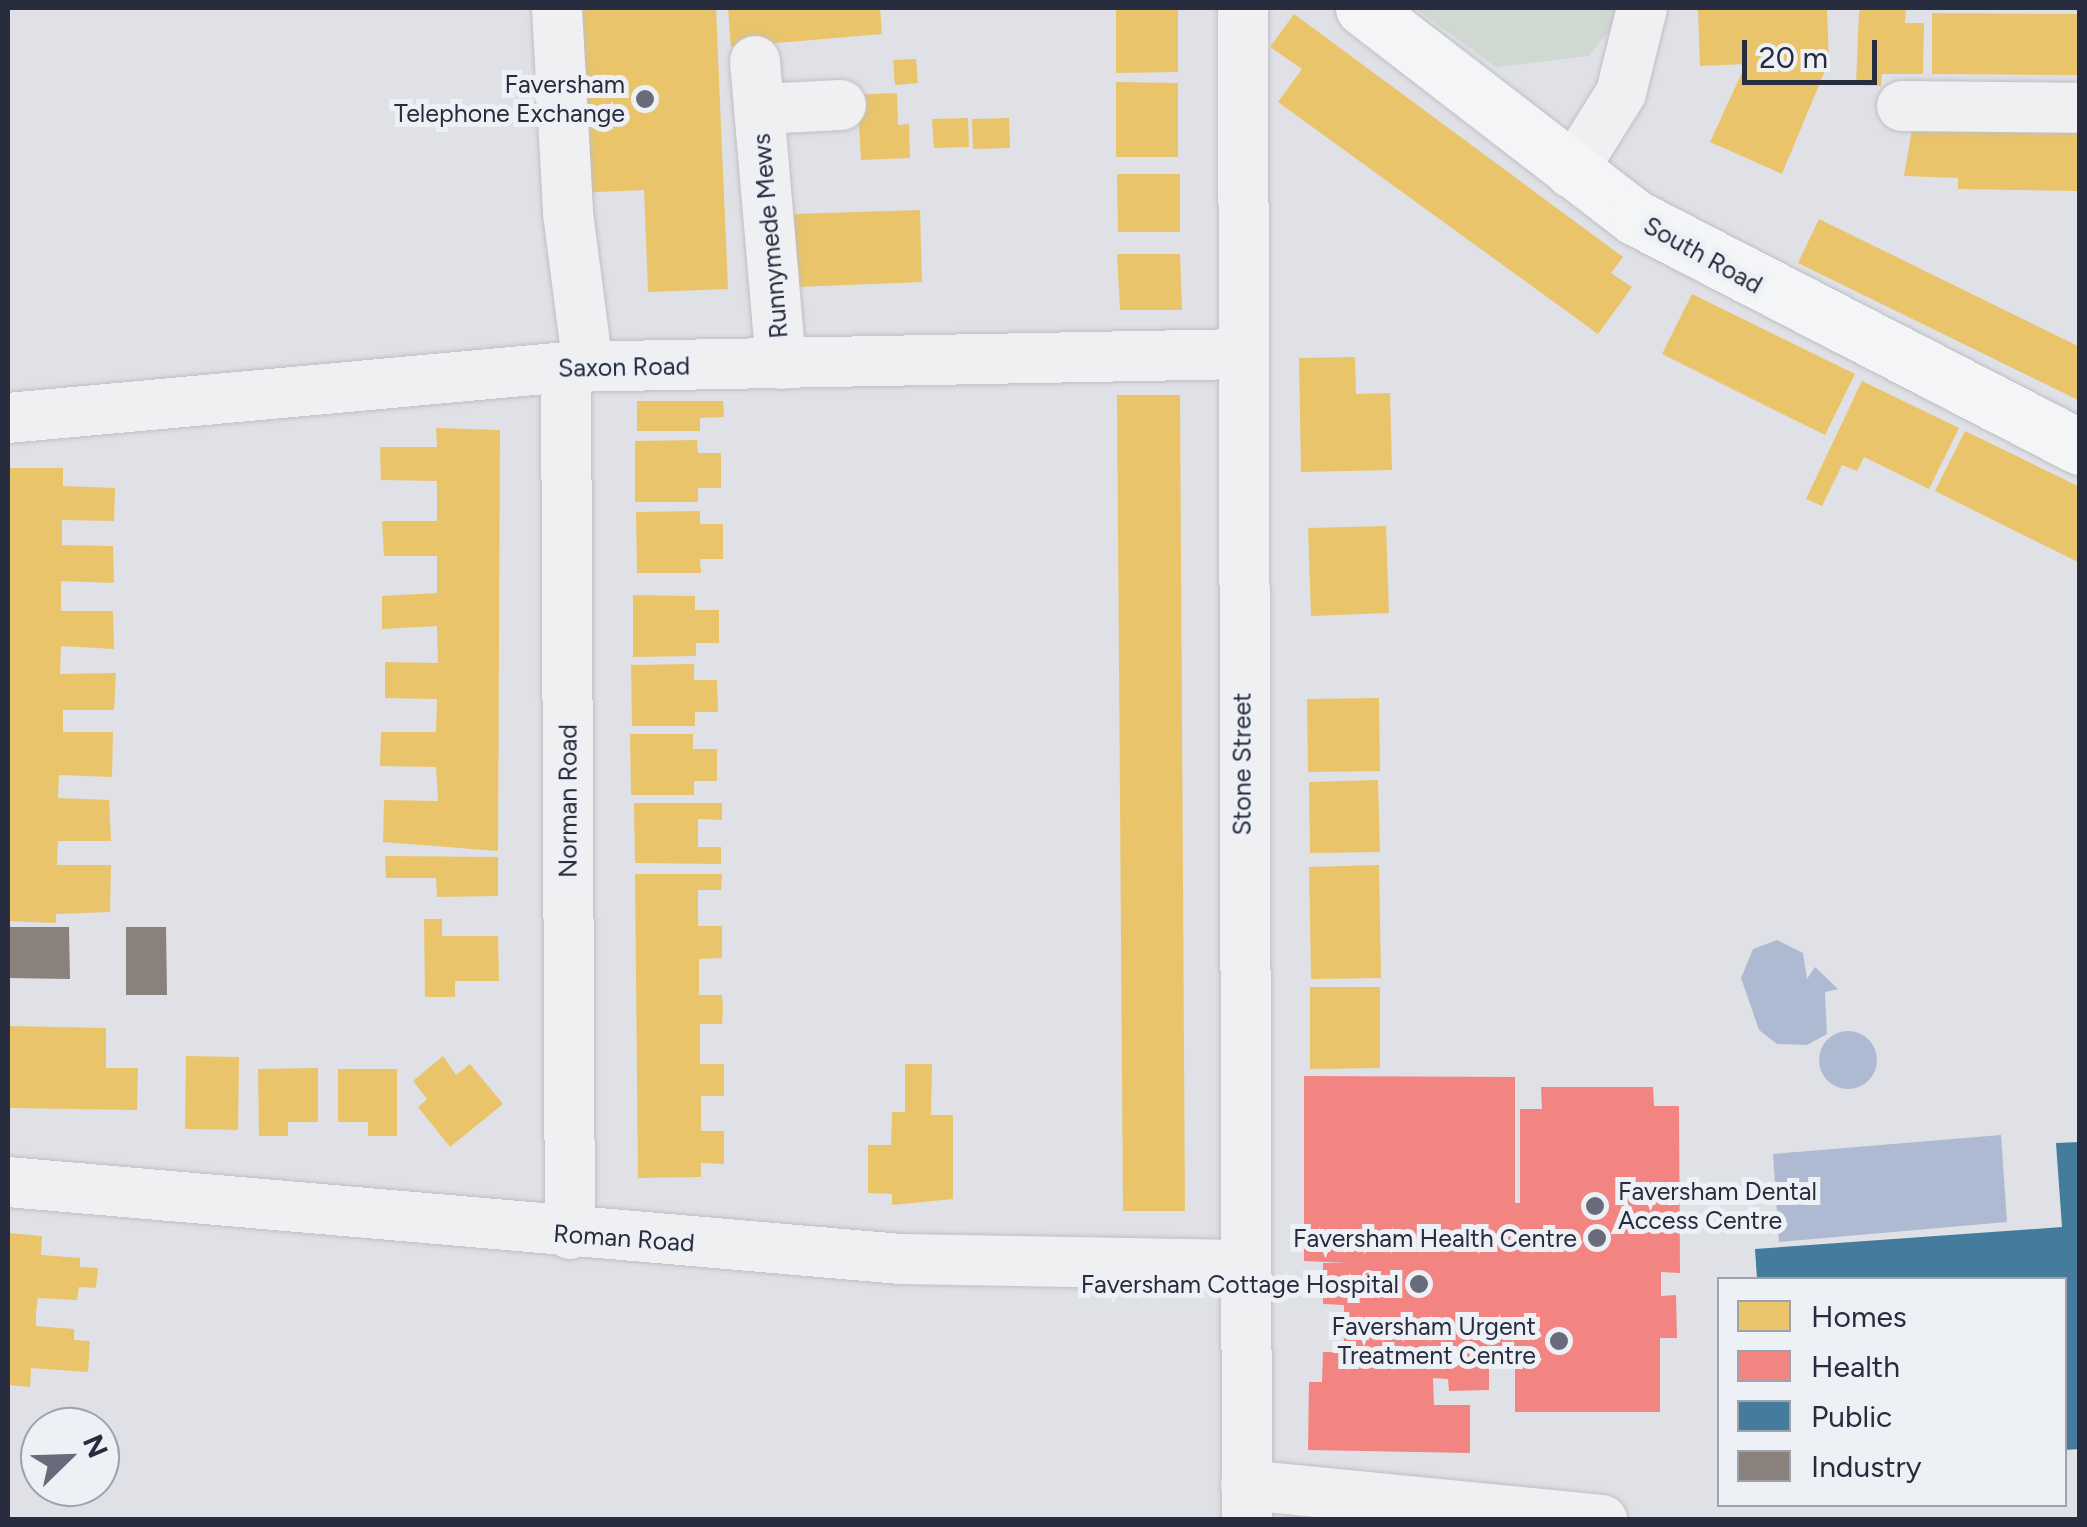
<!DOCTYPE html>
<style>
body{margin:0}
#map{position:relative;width:2087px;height:1527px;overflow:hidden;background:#e0e1e6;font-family:Figtree,sans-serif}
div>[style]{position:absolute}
.green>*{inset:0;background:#cfd9d1}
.water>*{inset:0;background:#aebad2}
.round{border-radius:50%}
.homes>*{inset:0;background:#e9c46a}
.health>*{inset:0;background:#f28482}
.public>*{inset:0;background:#457b9d}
.industry>*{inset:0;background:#8a817c}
.roads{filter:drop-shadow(0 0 2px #bebfc4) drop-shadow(0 0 2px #bebfc4)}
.minor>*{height:50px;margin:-25px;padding:0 25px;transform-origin:25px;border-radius:25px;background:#f0f0f2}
.major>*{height:55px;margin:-27.5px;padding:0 27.5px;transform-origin:27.5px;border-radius:27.5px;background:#f4f5f6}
.dots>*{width:28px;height:28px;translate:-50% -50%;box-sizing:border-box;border:5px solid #edf0f5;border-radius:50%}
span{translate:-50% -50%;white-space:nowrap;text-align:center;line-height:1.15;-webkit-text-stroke:10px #edf0f5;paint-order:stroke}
.poi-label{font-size:25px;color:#272c3f}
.right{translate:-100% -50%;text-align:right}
.left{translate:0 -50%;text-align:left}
.street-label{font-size:25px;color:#272c3f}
.frame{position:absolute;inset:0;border:10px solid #272c3f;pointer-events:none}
.legend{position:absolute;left:1717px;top:1277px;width:350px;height:230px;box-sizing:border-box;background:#edf0f5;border:2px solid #9ea2ac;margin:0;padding:12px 18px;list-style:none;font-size:30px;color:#272c3f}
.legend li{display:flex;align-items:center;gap:20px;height:50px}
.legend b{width:50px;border:2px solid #9ea2ac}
.north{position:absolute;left:20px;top:1407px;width:100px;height:100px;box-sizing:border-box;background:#edf0f5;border:2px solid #9ea2ac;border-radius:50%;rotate:67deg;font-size:28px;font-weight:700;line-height:40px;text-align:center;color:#272c3f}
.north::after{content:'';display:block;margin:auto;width:35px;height:45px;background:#686b79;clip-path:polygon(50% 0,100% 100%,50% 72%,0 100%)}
.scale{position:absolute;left:1742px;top:40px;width:135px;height:45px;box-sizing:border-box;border:5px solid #272c3f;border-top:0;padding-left:12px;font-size:30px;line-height:35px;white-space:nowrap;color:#272c3f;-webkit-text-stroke:8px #edf0f5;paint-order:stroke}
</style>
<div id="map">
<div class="green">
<div style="clip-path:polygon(1415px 8px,1627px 8px,1589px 56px,1496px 67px)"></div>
</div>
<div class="water">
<div style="clip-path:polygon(1777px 940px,1803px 953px,1807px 979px,1815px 967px,1838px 989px,1825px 992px,1827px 1034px,1807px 1045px,1777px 1044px,1759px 1030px,1741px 978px,1753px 949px)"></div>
<div class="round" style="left:1819px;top:1031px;width:58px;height:58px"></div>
<div style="clip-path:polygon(2001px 1135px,2007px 1222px,1779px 1242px,1773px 1154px)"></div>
</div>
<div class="homes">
<div style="clip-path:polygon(567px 8px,716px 8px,728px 289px,648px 292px,644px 190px,575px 193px)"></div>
<div style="clip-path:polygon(728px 8px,880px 8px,882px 34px,731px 47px)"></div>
<div style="clip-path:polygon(1116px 8px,1178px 8px,1178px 72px,1116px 73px)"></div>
<div style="clip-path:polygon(1698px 8px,1827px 8px,1829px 61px,1782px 174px,1710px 142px,1746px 64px,1700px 66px)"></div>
<div style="clip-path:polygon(1865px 8px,1906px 8px,1905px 23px,1924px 23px,1923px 74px,1882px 74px,1881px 86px,1856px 85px,1859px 11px)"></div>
<div style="clip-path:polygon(1932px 13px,2080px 14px,2080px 75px,1932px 74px)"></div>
<div style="clip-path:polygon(1294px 14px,1623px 257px,1611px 273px,1632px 287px,1598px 334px,1278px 102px,1302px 69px,1270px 47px)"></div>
<div style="clip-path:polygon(916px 59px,918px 83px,895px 85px,893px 60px)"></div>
<div style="clip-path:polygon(1116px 82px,1178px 83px,1178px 157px,1116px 157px)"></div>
<div style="clip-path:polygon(897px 93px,898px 125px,909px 124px,910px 158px,861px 160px,859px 123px,849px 124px,848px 95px)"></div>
<div style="clip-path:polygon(968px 118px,969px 147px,934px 148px,932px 119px)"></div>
<div style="clip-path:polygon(1009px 118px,1010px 148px,973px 149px,972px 119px)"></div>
<div style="clip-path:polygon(1912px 129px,2079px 133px,2079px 191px,1958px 189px,1958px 178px,1904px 176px)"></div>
<div style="clip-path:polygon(1117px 174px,1180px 174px,1180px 232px,1118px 232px)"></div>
<div style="clip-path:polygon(920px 210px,922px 282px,797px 287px,794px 214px)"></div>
<div style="clip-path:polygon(1819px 219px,2080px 347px,2080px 401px,1798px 263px)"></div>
<div style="clip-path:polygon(1117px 254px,1180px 254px,1182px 310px,1120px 310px)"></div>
<div style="clip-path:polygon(1692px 294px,1855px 374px,1825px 435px,1662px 354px)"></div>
<div style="clip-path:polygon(1355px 357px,1356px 394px,1390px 393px,1392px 470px,1301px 472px,1299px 358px)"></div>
<div style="clip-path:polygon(1862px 381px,1959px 428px,1929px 489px,1864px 457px,1857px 471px,1842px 465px,1822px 506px,1806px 499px)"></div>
<div style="clip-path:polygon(1117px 395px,1180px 395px,1185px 1211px,1123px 1211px)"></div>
<div style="clip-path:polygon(637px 401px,723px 401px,724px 417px,700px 418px,700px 431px,637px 431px)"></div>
<div style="clip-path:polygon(436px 428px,500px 430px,498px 851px,383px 842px,384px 800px,438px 801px,436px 767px,380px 766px,381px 732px,436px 732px,437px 699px,385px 698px,385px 662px,438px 663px,437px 626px,382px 629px,382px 596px,437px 593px,437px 556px,384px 556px,382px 521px,437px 521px,437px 481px,381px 480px,380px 447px,437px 447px)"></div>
<div style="clip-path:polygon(1965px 431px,2080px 487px,2080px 563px,1935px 491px)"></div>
<div style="clip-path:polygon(697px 440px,698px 453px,721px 453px,721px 488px,698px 488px,698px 502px,635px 502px,635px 441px)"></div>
<div style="clip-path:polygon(8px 468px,63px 468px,63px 486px,115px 488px,114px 521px,62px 520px,62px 545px,113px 546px,114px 583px,61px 581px,61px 611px,113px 611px,114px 649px,61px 646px,60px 674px,116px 673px,114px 710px,63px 710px,63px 732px,113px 732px,112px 777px,59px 775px,58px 798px,109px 800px,111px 841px,58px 841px,57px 865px,111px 865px,110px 912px,56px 914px,56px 923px,8px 921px)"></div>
<div style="clip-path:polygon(700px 511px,700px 524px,723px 524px,723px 559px,700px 559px,701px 573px,637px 573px,636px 512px)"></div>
<div style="clip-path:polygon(1386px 526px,1389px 613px,1311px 616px,1308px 528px)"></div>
<div style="clip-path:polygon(633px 595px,695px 596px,695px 610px,719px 610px,719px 643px,696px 643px,696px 656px,633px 657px)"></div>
<div style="clip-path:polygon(694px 664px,694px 680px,717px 680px,718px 712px,695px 712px,695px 726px,632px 726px,631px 665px)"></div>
<div style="clip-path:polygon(1379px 698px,1380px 771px,1308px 772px,1307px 699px)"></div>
<div style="clip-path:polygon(630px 734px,693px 734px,693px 749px,717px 749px,717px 781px,694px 781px,694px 795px,631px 795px)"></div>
<div style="clip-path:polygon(1378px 780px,1380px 852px,1310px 853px,1309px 782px)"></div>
<div style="clip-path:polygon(634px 803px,722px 803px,722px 820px,698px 819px,698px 847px,721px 847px,721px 864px,635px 863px)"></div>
<div style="clip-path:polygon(385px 856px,498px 857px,498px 896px,437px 897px,436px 878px,386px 878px)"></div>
<div style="clip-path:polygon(1379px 865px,1381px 978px,1311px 979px,1309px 867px)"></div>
<div style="clip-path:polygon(635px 874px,722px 874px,721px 890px,698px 890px,698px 926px,722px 926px,722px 958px,699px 959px,699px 995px,722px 995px,723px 1011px,722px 1024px,700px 1024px,700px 1064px,724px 1064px,724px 1096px,701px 1096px,701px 1131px,724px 1131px,724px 1164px,701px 1163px,701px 1177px,638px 1178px)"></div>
<div style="clip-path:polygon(424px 919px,442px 919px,442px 936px,498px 936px,499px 981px,455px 981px,455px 997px,425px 997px)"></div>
<div style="clip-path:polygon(1310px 987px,1380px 987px,1380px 1068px,1310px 1069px)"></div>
<div style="clip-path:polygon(8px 1026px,106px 1028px,106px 1068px,138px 1068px,137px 1110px,8px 1108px)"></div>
<div style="clip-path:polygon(186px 1056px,239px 1057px,238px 1130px,185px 1129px)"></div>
<div style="clip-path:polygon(443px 1056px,456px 1075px,470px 1064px,503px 1104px,450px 1147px,418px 1107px,427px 1099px,413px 1081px)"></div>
<div style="clip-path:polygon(905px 1064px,932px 1064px,931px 1115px,953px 1115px,953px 1199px,892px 1205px,892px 1194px,868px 1193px,868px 1145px,891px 1145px,892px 1112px,905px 1112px)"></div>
<div style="clip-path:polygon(318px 1068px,318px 1122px,288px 1122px,288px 1136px,259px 1136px,258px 1069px)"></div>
<div style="clip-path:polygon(338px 1069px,397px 1069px,397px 1136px,368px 1136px,368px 1122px,338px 1122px)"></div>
<div style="clip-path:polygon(8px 1233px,42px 1236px,41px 1255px,80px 1258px,80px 1267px,98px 1268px,96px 1288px,79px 1287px,77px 1300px,38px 1298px,36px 1312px,36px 1326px,74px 1329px,74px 1340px,90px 1341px,88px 1372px,31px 1368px,30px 1387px,8px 1385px)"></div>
</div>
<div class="health">
<div style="clip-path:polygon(1304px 1076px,1515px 1077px,1515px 1203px,1520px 1203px,1520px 1109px,1542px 1109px,1541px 1087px,1653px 1087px,1654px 1106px,1679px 1106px,1680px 1273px,1661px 1272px,1661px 1296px,1676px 1295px,1677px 1338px,1660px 1338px,1660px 1412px,1515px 1412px,1515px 1361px,1489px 1361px,1489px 1390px,1449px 1391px,1448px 1379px,1433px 1378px,1434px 1405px,1470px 1405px,1470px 1453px,1308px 1450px,1309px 1382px,1322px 1382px,1323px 1352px,1344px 1352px,1344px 1305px,1323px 1304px,1323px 1263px,1347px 1263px,1304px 1261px)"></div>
</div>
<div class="public">
<div style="clip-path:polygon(2080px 1142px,2080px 1449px,2064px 1450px,2064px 1279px,1757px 1279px,1755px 1249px,2062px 1227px,2056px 1143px)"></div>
</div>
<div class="industry">
<div style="clip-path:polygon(8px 927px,69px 927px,70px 979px,8px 978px)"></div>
<div style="clip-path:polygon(126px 927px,166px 927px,167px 995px,126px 995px)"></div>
</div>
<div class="roads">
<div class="minor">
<div style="left:557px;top:8px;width:205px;rotate:86.9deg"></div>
<div style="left:568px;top:213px;width:155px;rotate:82.6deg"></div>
<div style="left:1243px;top:8px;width:1512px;rotate:89.85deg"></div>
<div style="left:755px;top:61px;width:304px;rotate:85.1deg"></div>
<div style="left:1902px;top:106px;width:178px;rotate:0.6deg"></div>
<div style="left:759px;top:109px;width:82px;rotate:-2.8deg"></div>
<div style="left:1571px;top:173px;width:94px;rotate:-58deg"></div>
<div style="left:1621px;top:93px;width:88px;rotate:-76.1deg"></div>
<div style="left:566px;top:367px;width:867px;rotate:89.74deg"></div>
<div style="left:8px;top:418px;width:560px;rotate:-5.22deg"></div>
<div style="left:566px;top:367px;width:676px;rotate:-1.1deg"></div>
<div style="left:8px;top:1182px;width:895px;rotate:4.93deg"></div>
<div style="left:900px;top:1259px;width:343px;rotate:1deg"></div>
<div style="left:1246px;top:1485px;width:358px;rotate:5.6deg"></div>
</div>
<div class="major">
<div style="left:1363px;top:8px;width:344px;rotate:37.6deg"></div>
<div style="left:1636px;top:218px;width:500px;rotate:27.3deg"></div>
</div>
</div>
<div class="dots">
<div style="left:645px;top:99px;background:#686b79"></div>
<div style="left:1595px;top:1206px;background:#686b79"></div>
<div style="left:1597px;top:1238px;background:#686b79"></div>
<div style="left:1419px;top:1284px;background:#686b79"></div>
<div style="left:1559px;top:1341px;background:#686b79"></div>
</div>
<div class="poi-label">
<span class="right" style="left:625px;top:99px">Faversham<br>Telephone Exchange</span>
<span class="left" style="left:1618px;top:1206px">Faversham Dental<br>Access Centre</span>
<span class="right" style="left:1577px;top:1238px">Faversham Health Centre</span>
<span class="right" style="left:1399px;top:1284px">Faversham Cottage Hospital</span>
<span class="right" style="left:1536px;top:1341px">Faversham Urgent<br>Treatment Centre</span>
</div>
<div class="street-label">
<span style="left:770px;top:236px;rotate:-95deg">Runnymede Mews</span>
<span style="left:1703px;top:255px;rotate:29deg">South Road</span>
<span style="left:624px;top:367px;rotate:-1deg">Saxon Road</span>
<span style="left:1242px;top:764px;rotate:-90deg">Stone Street</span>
<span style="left:568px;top:801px;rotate:-90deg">Norman Road</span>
<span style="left:624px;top:1238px;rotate:4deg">Roman Road</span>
</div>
<div class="frame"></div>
<ul class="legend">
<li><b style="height:28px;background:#e9c46a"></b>Homes</li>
<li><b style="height:28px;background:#f28482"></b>Health</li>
<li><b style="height:28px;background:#457b9d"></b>Public</li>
<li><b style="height:28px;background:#8a817c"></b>Industry</li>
</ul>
<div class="north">N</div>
<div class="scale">20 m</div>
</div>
